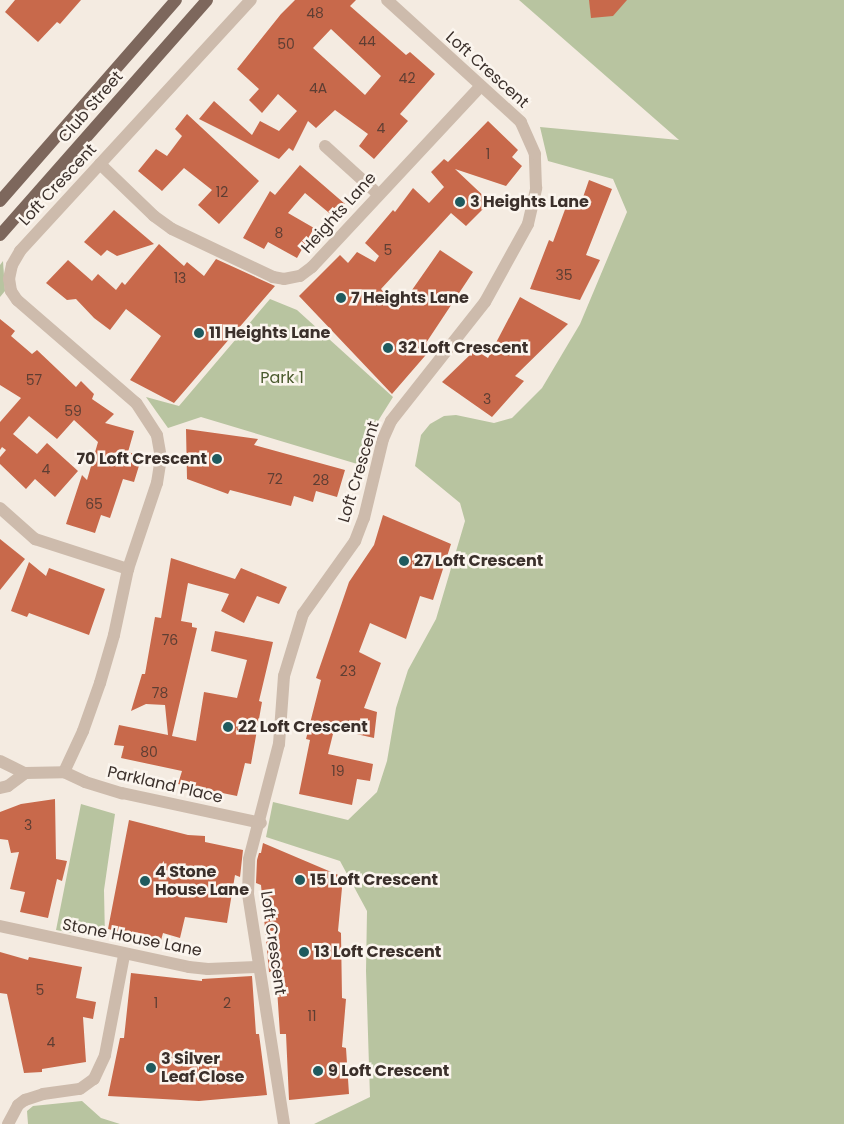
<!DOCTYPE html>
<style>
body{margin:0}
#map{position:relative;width:844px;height:1124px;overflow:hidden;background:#f4ebe1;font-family:Poppins,sans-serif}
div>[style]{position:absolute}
.green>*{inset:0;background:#b8c4a0}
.building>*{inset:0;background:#c8694b}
.minor>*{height:12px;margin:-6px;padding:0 6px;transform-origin:6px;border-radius:6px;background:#cdbbac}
.major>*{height:12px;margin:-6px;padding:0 6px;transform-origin:6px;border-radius:6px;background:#7d675c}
.dots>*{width:14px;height:14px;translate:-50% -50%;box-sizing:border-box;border:2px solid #fbf5ee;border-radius:50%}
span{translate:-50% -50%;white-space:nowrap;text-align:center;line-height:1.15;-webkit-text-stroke:5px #fbf5ee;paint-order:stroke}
.number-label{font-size:14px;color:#5e3e33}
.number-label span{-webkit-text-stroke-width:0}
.street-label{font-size:16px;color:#3b302b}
.poi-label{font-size:16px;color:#3b302b;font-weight:700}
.left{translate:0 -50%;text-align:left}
.right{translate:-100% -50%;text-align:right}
.park-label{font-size:16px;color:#4a5a2e}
</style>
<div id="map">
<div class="green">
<div style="clip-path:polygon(519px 0,844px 0,844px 1124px,314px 1124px,370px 1097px,366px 971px,367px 911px,340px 861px,266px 837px,273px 802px,348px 820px,377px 792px,387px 761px,396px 708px,408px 670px,436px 619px,465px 521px,460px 503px,415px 466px,421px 435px,430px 424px,444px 416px,456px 415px,494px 423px,512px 418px,542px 388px,580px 324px,627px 212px,613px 179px,548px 161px,540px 127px,679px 140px)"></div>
<div style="clip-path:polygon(3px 261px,5px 291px,0 297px,0 265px)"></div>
<div style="clip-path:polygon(270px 299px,297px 310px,393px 397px,378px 421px,364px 466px,201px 417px,168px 428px,146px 397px,179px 406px)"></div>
<div style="clip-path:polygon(81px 804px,115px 814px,104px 890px,105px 939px,56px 930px)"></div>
<div style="clip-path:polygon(82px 1101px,101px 1118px,120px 1124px,28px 1124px,27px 1111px,33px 1106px)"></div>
</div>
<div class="building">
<div style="clip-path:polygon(15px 0,81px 0,60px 24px,57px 22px,38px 42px,5px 12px)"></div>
<div style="clip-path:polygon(evenodd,295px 0,356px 0,350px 6px,406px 55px,410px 52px,435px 74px,400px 114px,408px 121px,374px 159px,359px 146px,368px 134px,335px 110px,316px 128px,308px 121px,293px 151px,289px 148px,279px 159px,199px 119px,214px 101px,252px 135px,260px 121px,279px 131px,297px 111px,278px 94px,262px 113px,249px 100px,259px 89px,237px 69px,281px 14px,295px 0,331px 29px,381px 76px,365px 95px,313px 48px,331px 29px)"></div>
<div style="clip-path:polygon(589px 0,627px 0,613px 16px,591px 18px)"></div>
<div style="clip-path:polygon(187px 114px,259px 181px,219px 224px,198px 205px,212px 190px,184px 168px,162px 191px,138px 171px,156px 149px,167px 156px,182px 136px,175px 129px)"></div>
<div style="clip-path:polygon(488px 121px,518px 150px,512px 157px,522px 166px,506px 186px,455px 169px,490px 202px,466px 226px,451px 213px,381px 289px,398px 310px,440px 250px,473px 272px,426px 343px,431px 349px,392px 394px,299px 296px,340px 255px,348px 263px,357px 252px,375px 262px,379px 256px,365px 243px,393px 210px,395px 212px,413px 188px,429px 203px,444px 187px,431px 172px,444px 159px,448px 162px)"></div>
<div style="clip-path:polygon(300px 165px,345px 204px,334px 217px,305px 193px,288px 213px,314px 228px,297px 258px,268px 242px,264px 249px,243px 238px,270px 191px,275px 195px)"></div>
<div style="clip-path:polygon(589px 180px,612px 189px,586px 255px,600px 260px,580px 300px,530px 289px,549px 240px,553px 242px,570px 196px,582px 200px)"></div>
<div style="clip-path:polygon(114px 210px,154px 244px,117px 256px,107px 250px,101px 256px,84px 242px)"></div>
<div style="clip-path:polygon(159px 244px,184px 266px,187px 262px,204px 276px,216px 259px,275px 286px,174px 403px,130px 380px,161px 336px,126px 309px,110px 330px,94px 318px,76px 299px,67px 300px,46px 283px,68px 260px,92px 281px,98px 274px,116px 290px,122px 282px,125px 285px)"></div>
<div style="clip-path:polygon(520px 297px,568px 324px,515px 376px,524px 381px,492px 417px,442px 382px,475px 350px,488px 358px)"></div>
<div style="clip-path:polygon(0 319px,15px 331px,11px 336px,32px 354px,37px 350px,76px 387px,81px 381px,94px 394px,92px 399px,114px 414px,105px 423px,134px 431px,128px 452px,142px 456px,134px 482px,123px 479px,110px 518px,101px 515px,95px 533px,66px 524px,82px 475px,87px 480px,98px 442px,74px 420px,57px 439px,29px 416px,13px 434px,37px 454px,47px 443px,78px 471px,55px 497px,35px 479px,26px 489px,0 464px,0 457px,6px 450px,2px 447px,0 450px,0 422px,21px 398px,0 385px)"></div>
<div style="clip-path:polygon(186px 429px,258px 439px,254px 445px,345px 470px,337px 497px,316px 491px,313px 502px,294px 496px,291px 506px,230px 490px,228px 494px,187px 479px)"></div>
<div style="clip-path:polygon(383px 515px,451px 544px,433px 600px,420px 596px,406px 639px,370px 623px,359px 652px,381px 663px,364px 708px,377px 712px,374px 738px,343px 731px,333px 734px,328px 754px,373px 764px,370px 781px,357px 779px,352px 805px,299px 794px,310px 740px,306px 739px,321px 680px,316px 678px,349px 582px,374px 545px)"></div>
<div style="clip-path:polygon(0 539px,25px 559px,0 590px)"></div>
<div style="clip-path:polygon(171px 558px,235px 579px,241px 568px,287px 587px,279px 604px,257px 596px,244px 623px,221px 611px,229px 594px,188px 583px,181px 621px,192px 623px,192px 627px,197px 628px,172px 736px,196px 741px,204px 692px,237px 698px,247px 660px,211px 651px,215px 631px,273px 642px,259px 701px,262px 702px,251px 764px,245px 763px,237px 796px,178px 784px,182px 771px,121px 758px,124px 746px,114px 745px,119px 725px,168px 735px,165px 705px,146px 704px,131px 711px,142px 674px,145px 674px,155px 617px,161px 618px)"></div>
<div style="clip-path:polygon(29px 562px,46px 576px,49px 568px,105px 589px,89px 635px,29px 613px,27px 617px,11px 611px)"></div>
<div style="clip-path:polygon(55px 799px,56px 859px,67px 861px,62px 881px,57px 879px,48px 918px,20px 912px,25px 892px,10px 889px,19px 852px,11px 853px,8px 840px,0 839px,0 812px,21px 804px)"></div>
<div style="clip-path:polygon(129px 820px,188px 835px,205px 836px,205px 842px,243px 850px,240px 877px,235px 875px,227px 923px,185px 917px,180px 938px,163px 933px,160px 944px,108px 929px)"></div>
<div style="clip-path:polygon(263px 843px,343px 877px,338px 931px,341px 933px,342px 998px,346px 999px,342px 1047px,346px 1048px,349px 1094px,289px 1100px,286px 1034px,280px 1034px,276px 973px,269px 972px,261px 885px,256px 883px,257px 860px,259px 853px,261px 853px)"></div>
<div style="clip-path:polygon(0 952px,28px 960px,29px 957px,82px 967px,76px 998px,96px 1002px,93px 1019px,83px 1017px,86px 1062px,42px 1069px,42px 1072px,24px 1073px,7px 994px,0 993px)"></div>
<div style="clip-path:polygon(131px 973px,202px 981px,202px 979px,252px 976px,256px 1034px,259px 1034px,267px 1095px,199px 1101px,108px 1096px,120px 1038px,124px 1038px)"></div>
</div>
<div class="minor">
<div style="left:325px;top:146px;width:72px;rotate:42.2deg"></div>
<div style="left:100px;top:164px;width:75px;rotate:43.9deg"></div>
<div style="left:154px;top:216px;width:22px;rotate:36deg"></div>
<div style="left:172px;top:229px;width:112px;rotate:25.4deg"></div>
<div style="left:273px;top:277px;width:11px;rotate:10deg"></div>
<div style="left:284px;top:279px;width:16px;rotate:-11deg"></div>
<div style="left:300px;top:276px;width:15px;rotate:-37deg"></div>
<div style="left:312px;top:267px;width:246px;rotate:-47deg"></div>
<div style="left:0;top:508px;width:47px;rotate:41.5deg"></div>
<div style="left:35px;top:539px;width:98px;rotate:17.9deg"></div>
<div style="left:0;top:761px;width:28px;rotate:26deg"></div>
<div style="left:64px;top:772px;width:45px;rotate:-65.1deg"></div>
<div style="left:83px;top:731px;width:51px;rotate:-70.5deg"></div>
<div style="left:100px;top:683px;width:50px;rotate:-73.7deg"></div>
<div style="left:114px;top:635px;width:67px;rotate:-78deg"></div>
<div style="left:128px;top:569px;width:91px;rotate:-71.4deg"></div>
<div style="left:157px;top:483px;width:25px;rotate:-81deg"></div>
<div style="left:161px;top:458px;width:23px;rotate:-100deg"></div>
<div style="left:157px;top:435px;width:38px;rotate:-123deg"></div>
<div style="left:136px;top:403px;width:157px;rotate:-139.1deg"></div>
<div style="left:17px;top:300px;width:11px;rotate:-124deg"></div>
<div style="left:11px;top:291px;width:12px;rotate:-99deg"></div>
<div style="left:9px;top:279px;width:14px;rotate:-78deg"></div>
<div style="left:12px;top:265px;width:16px;rotate:-60deg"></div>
<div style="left:20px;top:251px;width:341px;rotate:-47.4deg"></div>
<div style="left:25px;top:773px;width:39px;rotate:-1deg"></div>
<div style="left:64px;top:772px;width:23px;rotate:25deg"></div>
<div style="left:85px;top:782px;width:39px;rotate:17deg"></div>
<div style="left:122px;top:793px;width:142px;rotate:12.2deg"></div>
<div style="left:0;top:788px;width:8px;rotate:-14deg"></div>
<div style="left:8px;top:786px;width:21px;rotate:-37deg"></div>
<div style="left:0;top:926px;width:193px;rotate:12.2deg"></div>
<div style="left:189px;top:967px;width:19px;rotate:6deg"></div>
<div style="left:208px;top:969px;width:50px;rotate:-2.3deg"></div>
<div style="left:8px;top:1124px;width:21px;rotate:-62deg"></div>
<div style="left:18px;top:1105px;width:9px;rotate:-36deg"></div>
<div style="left:25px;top:1100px;width:19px;rotate:-18deg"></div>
<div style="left:43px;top:1094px;width:37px;rotate:-8deg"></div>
<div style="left:80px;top:1089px;width:17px;rotate:-36deg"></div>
<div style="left:94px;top:1079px;width:26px;rotate:-65deg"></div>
<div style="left:105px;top:1055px;width:102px;rotate:-79.2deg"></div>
<div style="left:284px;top:1124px;width:233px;rotate:-98.9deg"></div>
<div style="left:248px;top:894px;width:35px;rotate:-88deg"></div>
<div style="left:249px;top:859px;width:119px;rotate:-75.4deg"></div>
<div style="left:279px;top:744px;width:68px;rotate:-85.8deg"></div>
<div style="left:284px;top:676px;width:65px;rotate:-73deg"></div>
<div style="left:303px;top:614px;width:90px;rotate:-54.5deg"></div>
<div style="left:355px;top:541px;width:25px;rotate:-69deg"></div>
<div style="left:364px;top:518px;width:81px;rotate:-76.5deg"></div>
<div style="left:383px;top:439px;width:20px;rotate:-66deg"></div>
<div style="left:391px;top:421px;width:152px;rotate:-51.7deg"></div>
<div style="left:485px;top:302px;width:89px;rotate:-61.1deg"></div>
<div style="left:528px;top:224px;width:37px;rotate:-77deg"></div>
<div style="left:536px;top:188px;width:34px;rotate:-92deg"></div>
<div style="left:535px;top:154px;width:35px;rotate:-114deg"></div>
<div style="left:521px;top:122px;width:181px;rotate:-137.7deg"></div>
</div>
<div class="major">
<div style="left:0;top:201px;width:267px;rotate:-48.8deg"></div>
<div style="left:0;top:235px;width:313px;rotate:-48.6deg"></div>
</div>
<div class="dots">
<div style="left:460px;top:202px;background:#1f5a5e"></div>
<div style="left:341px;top:298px;background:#1f5a5e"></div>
<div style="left:199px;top:333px;background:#1f5a5e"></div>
<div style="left:388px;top:348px;background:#1f5a5e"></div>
<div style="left:217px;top:459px;background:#1f5a5e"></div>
<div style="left:404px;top:561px;background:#1f5a5e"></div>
<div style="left:228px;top:727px;background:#1f5a5e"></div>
<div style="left:300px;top:880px;background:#1f5a5e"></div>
<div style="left:145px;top:881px;background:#1f5a5e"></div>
<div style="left:304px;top:952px;background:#1f5a5e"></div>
<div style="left:151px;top:1068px;background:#1f5a5e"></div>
<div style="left:318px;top:1071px;background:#1f5a5e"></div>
</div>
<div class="number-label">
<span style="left:315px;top:13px">48</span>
<span style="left:367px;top:41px">44</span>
<span style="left:286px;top:44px">50</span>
<span style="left:407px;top:78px">42</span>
<span style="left:318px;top:88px">4A</span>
<span style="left:381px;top:128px">4</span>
<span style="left:488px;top:154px">1</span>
<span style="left:222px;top:192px">12</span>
<span style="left:279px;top:233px">8</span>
<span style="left:388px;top:250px">5</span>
<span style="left:564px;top:275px">35</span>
<span style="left:180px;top:278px">13</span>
<span style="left:34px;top:380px">57</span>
<span style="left:487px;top:399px">3</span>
<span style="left:73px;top:411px">59</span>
<span style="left:46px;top:469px">4</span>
<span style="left:275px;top:479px">72</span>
<span style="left:321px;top:480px">28</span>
<span style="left:94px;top:504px">65</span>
<span style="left:170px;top:640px">76</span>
<span style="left:348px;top:671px">23</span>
<span style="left:160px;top:693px">78</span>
<span style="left:149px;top:752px">80</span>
<span style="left:338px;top:771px">19</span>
<span style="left:28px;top:825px">3</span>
<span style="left:40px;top:990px">5</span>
<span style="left:156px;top:1003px">1</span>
<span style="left:227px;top:1003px">2</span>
<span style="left:312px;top:1016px">11</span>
<span style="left:51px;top:1042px">4</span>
</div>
<div class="street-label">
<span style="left:487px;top:70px;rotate:42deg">Loft Crescent</span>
<span style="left:91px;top:107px;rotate:-49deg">Club Street</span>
<span style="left:58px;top:185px;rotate:-47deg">Loft Crescent</span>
<span style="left:339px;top:213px;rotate:-48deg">Heights Lane</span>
<span style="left:359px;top:472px;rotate:-73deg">Loft Crescent</span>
<span style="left:165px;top:785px;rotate:13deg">Parkland Place</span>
<span style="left:132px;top:938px;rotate:11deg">Stone House Lane</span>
<span style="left:273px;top:943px;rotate:82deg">Loft Crescent</span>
</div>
<div class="poi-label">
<span class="left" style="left:470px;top:202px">3 Heights Lane</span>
<span class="left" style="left:351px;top:298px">7 Heights Lane</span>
<span class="left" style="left:209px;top:333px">11 Heights Lane</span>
<span class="left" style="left:398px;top:348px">32 Loft Crescent</span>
<span class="right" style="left:207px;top:459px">70 Loft Crescent</span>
<span class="left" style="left:414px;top:561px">27 Loft Crescent</span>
<span class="left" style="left:238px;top:727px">22 Loft Crescent</span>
<span class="left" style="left:155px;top:881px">4 Stone<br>House Lane</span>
<span class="left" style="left:310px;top:880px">15 Loft Crescent</span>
<span class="left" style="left:314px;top:952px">13 Loft Crescent</span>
<span class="left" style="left:161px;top:1068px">3 Silver<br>Leaf Close</span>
<span class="left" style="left:328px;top:1071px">9 Loft Crescent</span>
</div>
<div class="park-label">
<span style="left:282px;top:378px">Park 1</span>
</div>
</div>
